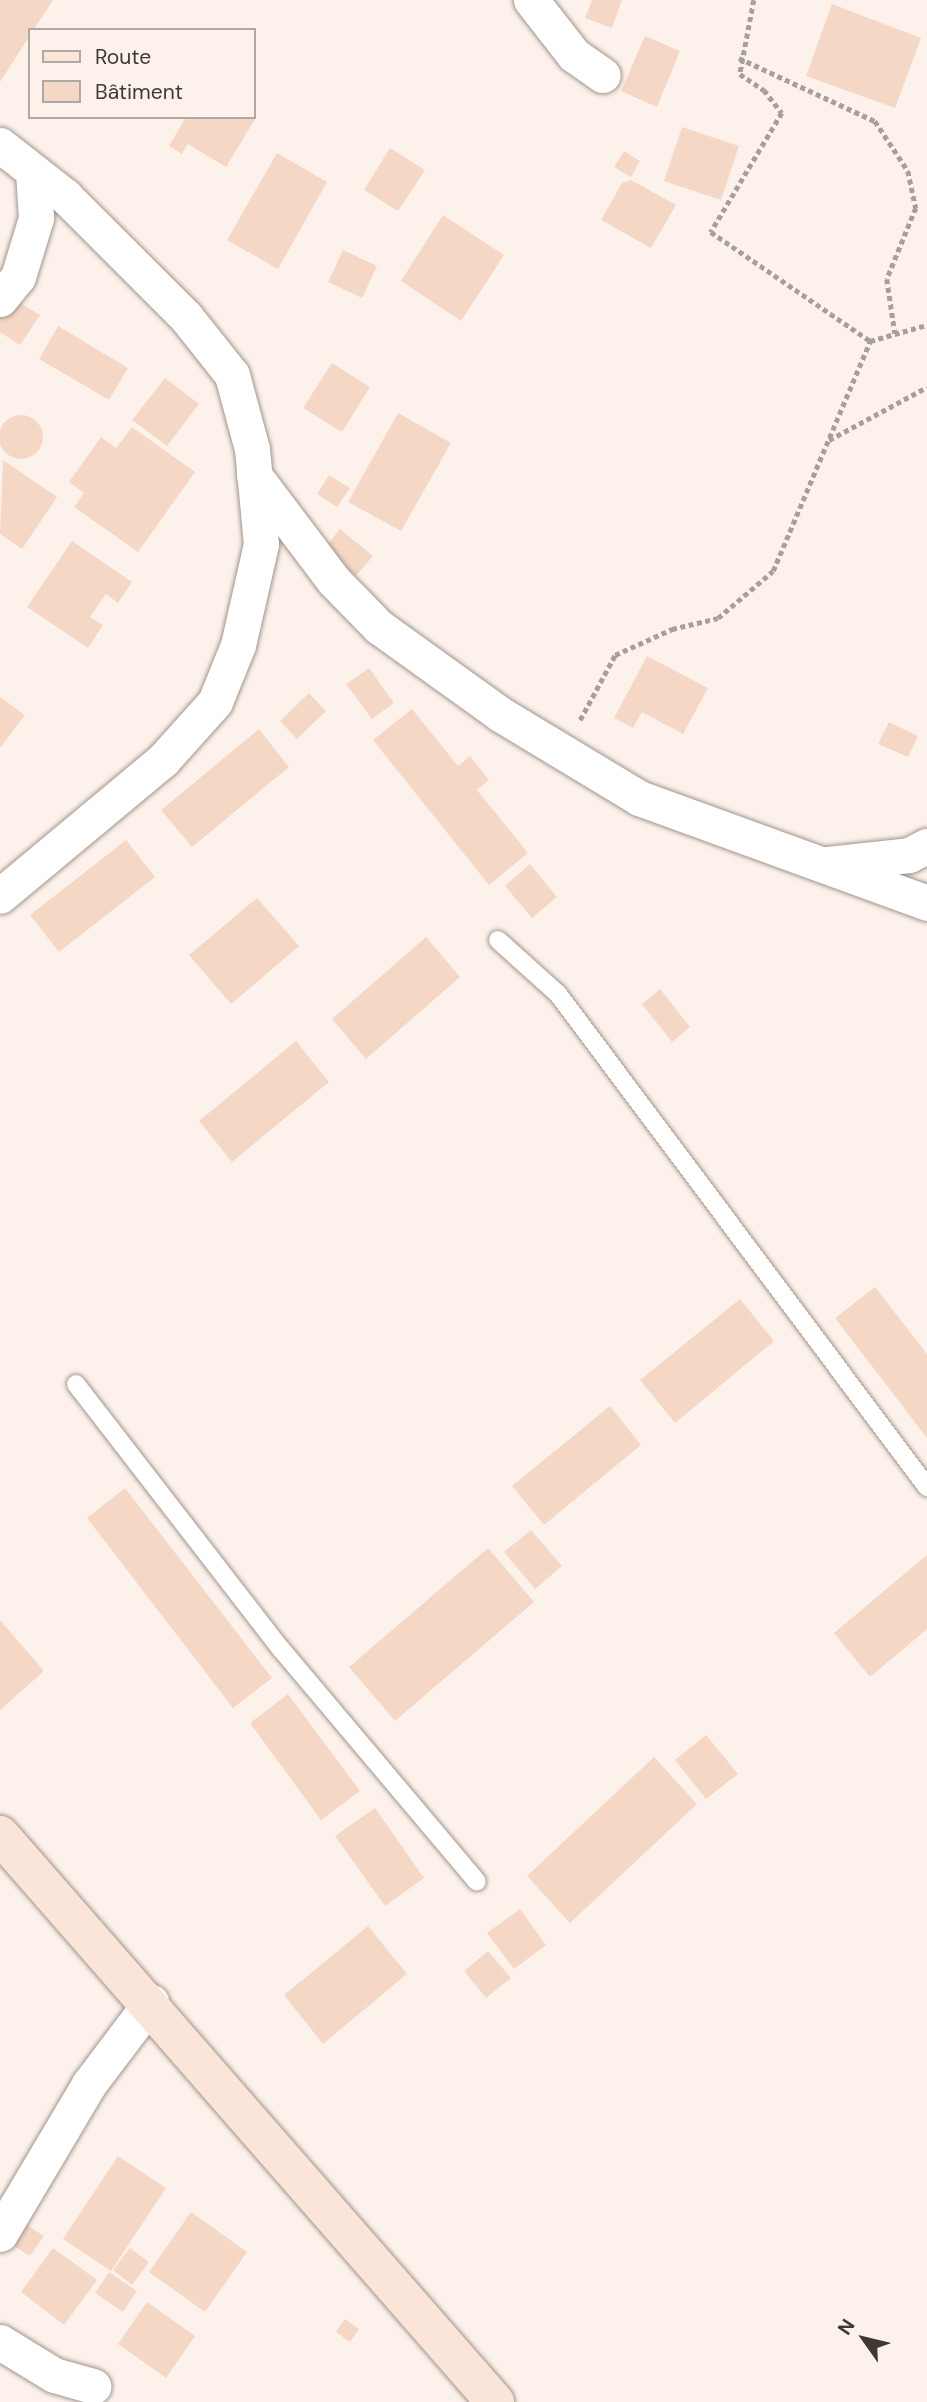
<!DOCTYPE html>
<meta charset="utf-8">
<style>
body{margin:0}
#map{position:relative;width:927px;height:2402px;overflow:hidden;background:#fdf2eb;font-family:"DM Sans",sans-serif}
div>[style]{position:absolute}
.building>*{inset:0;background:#f5d7c6}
.round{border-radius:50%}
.path>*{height:4.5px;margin-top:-2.25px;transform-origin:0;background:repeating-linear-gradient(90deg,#a89f9a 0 5px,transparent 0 8.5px)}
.roads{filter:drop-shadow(0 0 2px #a1948c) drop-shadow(0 0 2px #a1948c)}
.service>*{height:18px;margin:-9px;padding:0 9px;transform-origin:9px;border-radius:9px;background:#fff}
.minor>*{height:35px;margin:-17.5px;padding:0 17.5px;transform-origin:17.5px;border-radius:17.5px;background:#fff}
.secondary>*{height:38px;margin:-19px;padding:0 19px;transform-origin:19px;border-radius:19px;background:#fae5d8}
span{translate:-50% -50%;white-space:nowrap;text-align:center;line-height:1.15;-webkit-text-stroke:5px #fdf2eb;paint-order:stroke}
.legend{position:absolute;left:28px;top:28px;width:228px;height:91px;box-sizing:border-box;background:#fdf2eb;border:2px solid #b1a8a2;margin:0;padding:9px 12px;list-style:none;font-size:21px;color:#3e3935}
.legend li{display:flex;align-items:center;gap:14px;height:35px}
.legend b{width:35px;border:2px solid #b1a8a2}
.north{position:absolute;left:829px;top:2304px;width:70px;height:70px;-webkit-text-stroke:5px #fdf2eb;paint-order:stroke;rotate:304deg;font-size:19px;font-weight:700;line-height:28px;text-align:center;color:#3e3935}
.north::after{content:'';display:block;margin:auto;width:24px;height:32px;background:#3e3935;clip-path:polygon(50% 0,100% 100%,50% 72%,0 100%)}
</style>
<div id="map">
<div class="building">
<div style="clip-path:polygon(0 0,53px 0,0 82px)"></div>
<div style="clip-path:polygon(592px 0,622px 0,612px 28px,585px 18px)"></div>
<div style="clip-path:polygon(832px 4px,921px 38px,895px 108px,806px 76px)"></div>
<div style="clip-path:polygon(645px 36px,680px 51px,657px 107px,621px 91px)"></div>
<div style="clip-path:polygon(186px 117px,252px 117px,255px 119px,226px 167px,188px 144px,182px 154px,169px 146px)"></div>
<div style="clip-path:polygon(682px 127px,739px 146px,721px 200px,664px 181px)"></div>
<div style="clip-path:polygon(390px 148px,425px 170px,398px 211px,364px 190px)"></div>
<div style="clip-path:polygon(624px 151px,640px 161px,631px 177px,614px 167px)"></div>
<div style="clip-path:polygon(277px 153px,327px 182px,278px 269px,227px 240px)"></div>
<div style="clip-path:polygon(631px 180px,676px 205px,651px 248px,601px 220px,622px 183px)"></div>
<div style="clip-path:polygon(443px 215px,504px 255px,461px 321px,401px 281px)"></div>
<div style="clip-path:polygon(343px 250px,377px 266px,362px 298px,328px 282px)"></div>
<div style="clip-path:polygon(9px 296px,40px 315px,20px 345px,0 332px,0 310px)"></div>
<div style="clip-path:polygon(58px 326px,128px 368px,109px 400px,39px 359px)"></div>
<div style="clip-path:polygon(332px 363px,370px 387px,342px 432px,303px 408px)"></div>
<div style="clip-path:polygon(165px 378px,199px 404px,167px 446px,132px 420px)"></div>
<div style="clip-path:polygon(398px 413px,451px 443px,401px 531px,348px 502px)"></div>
<div class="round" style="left:-1px;top:415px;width:44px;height:44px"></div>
<div style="clip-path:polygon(132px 427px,195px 472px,138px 552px,74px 507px,84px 493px,69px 482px,101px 437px,116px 448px)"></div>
<div style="clip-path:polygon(3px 460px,57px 497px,22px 549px,0 534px)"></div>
<div style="clip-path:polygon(329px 475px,350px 488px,337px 507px,317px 494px)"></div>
<div style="clip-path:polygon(340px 529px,373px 556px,356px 576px,324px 549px)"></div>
<div style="clip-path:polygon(72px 541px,132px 582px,118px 603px,106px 594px,90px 617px,103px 625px,88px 648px,27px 607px)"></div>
<div style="clip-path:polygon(647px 656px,708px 688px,683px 734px,642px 712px,633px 728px,614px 718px)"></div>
<div style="clip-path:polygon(369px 668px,394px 703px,372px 719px,346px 684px)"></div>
<div style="clip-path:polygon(309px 693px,326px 711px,297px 739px,280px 721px)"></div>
<div style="clip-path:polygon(0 697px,25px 715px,0 748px)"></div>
<div style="clip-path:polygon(412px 709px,458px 766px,470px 756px,489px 780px,477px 790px,528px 853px,489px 885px,373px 740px)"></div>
<div style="clip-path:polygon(889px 722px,918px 736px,908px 757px,878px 744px)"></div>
<div style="clip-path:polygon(259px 729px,289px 767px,192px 847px,161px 810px)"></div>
<div style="clip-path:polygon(126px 840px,155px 877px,59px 952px,30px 915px)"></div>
<div style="clip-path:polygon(530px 864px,557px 897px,532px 918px,505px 886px)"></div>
<div style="clip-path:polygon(257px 898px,299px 946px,231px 1004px,189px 955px)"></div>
<div style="clip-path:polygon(426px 937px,460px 977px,366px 1059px,332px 1019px)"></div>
<div style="clip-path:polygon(660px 989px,690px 1027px,672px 1042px,642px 1004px)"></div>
<div style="clip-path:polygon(296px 1041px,329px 1082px,232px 1162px,199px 1121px)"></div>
<div style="clip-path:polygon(875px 1287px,927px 1354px,927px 1438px,835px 1318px)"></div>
<div style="clip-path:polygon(740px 1299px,774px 1341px,675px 1423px,640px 1380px)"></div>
<div style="clip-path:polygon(610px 1406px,641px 1445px,544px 1525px,512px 1486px)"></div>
<div style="clip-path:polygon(125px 1488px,272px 1678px,233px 1708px,87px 1518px)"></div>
<div style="clip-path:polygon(531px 1530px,562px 1566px,535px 1589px,504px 1552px)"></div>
<div style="clip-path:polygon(488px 1548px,534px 1602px,395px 1721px,349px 1667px)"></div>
<div style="clip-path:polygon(927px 1555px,927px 1629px,870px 1677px,834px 1633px)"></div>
<div style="clip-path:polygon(0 1620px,44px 1671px,0 1710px)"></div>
<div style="clip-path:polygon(288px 1694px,360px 1791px,321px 1820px,250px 1723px)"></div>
<div style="clip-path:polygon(706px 1735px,738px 1774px,706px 1799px,675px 1760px)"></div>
<div style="clip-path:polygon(654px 1757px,697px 1804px,570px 1923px,527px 1876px)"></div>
<div style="clip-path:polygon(375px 1808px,424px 1878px,385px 1906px,335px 1836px)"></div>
<div style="clip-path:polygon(520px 1909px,546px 1945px,514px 1969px,487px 1933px)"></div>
<div style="clip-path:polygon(368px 1926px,407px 1974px,323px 2044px,284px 1995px)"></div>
<div style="clip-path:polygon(488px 1951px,511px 1978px,486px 1998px,464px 1971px)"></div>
<div style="clip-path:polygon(118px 2156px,166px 2188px,111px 2271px,63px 2239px)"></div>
<div style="clip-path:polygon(191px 2212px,247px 2252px,205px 2312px,149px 2272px)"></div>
<div style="clip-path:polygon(27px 2225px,44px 2236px,30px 2256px,14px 2246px)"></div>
<div style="clip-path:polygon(53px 2248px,97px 2280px,64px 2325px,21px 2292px)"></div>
<div style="clip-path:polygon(130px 2248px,149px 2262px,132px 2285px,113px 2270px)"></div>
<div style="clip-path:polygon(109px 2272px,137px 2291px,123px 2312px,95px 2293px)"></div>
<div style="clip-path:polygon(147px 2302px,195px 2336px,166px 2378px,118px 2344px)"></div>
<div style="clip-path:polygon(345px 2319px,359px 2329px,350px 2342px,336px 2332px)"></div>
</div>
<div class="path">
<div style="left:754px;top:0;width:75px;rotate:100.7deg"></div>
<div style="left:740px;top:74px;width:29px;rotate:34deg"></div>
<div style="left:764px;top:90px;width:29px;rotate:52deg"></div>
<div style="left:782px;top:113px;width:139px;rotate:120.8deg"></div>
<div style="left:711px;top:232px;width:193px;rotate:34.4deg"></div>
<div style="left:739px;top:58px;width:150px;rotate:24.9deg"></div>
<div style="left:875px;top:121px;width:60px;rotate:56.6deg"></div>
<div style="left:908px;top:171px;width:38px;rotate:78deg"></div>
<div style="left:916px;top:208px;width:77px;rotate:112.2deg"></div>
<div style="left:887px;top:279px;width:55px;rotate:81.6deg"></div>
<div style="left:829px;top:440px;width:111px;rotate:-28.4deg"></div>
<div style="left:580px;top:720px;width:74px;rotate:-61.7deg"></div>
<div style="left:615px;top:655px;width:63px;rotate:-24.5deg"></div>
<div style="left:672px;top:629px;width:47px;rotate:-13.4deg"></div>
<div style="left:718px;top:618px;width:72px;rotate:-40.5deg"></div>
<div style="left:773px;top:571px;width:250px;rotate:-67.1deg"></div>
<div style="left:870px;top:341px;width:59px;rotate:-15.7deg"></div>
</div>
<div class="roads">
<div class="service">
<div style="left:498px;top:940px;width:81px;rotate:42deg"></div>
<div style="left:558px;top:994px;width:616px;rotate:53.19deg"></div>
<div style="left:76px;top:1384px;width:335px;rotate:52.3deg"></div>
<div style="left:281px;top:1649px;width:304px;rotate:49.9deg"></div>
</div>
<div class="minor">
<div style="left:531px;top:0;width:70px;rotate:52deg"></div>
<div style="left:574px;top:55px;width:35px;rotate:35deg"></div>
<div style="left:0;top:145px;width:83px;rotate:38.1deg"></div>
<div style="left:65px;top:196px;width:171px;rotate:45deg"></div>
<div style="left:186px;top:317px;width:74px;rotate:51.6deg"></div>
<div style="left:232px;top:375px;width:77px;rotate:74.9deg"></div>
<div style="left:252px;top:449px;width:95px;rotate:84.6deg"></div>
<div style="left:261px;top:544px;width:104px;rotate:102.8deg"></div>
<div style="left:238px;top:645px;width:61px;rotate:112deg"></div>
<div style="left:215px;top:702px;width:78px;rotate:131.9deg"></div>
<div style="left:163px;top:760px;width:212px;rotate:140.2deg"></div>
<div style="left:0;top:299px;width:28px;rotate:-51deg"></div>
<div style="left:18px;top:277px;width:62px;rotate:-73deg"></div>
<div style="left:36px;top:218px;width:46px;rotate:-93.7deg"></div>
<div style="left:254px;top:475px;width:131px;rotate:53deg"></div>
<div style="left:333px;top:580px;width:66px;rotate:45.6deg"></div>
<div style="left:379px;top:627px;width:149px;rotate:35.7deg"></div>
<div style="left:500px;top:714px;width:162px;rotate:31.1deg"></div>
<div style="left:639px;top:798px;width:307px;rotate:20deg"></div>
<div style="left:828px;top:864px;width:81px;rotate:-6.3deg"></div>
<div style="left:909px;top:855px;width:20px;rotate:-27deg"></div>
<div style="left:0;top:2234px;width:174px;rotate:-59.3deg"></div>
<div style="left:89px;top:2084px;width:103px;rotate:-52.9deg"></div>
<div style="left:0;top:2342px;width:63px;rotate:31.4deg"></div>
<div style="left:54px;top:2375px;width:41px;rotate:15.8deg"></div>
</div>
<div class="secondary">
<div style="left:0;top:1835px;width:753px;rotate:48.88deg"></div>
</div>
</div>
<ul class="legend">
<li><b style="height:9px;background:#fae5d8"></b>Route</li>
<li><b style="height:19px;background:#f5d7c6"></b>Bâtiment</li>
</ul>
<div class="north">N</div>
</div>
